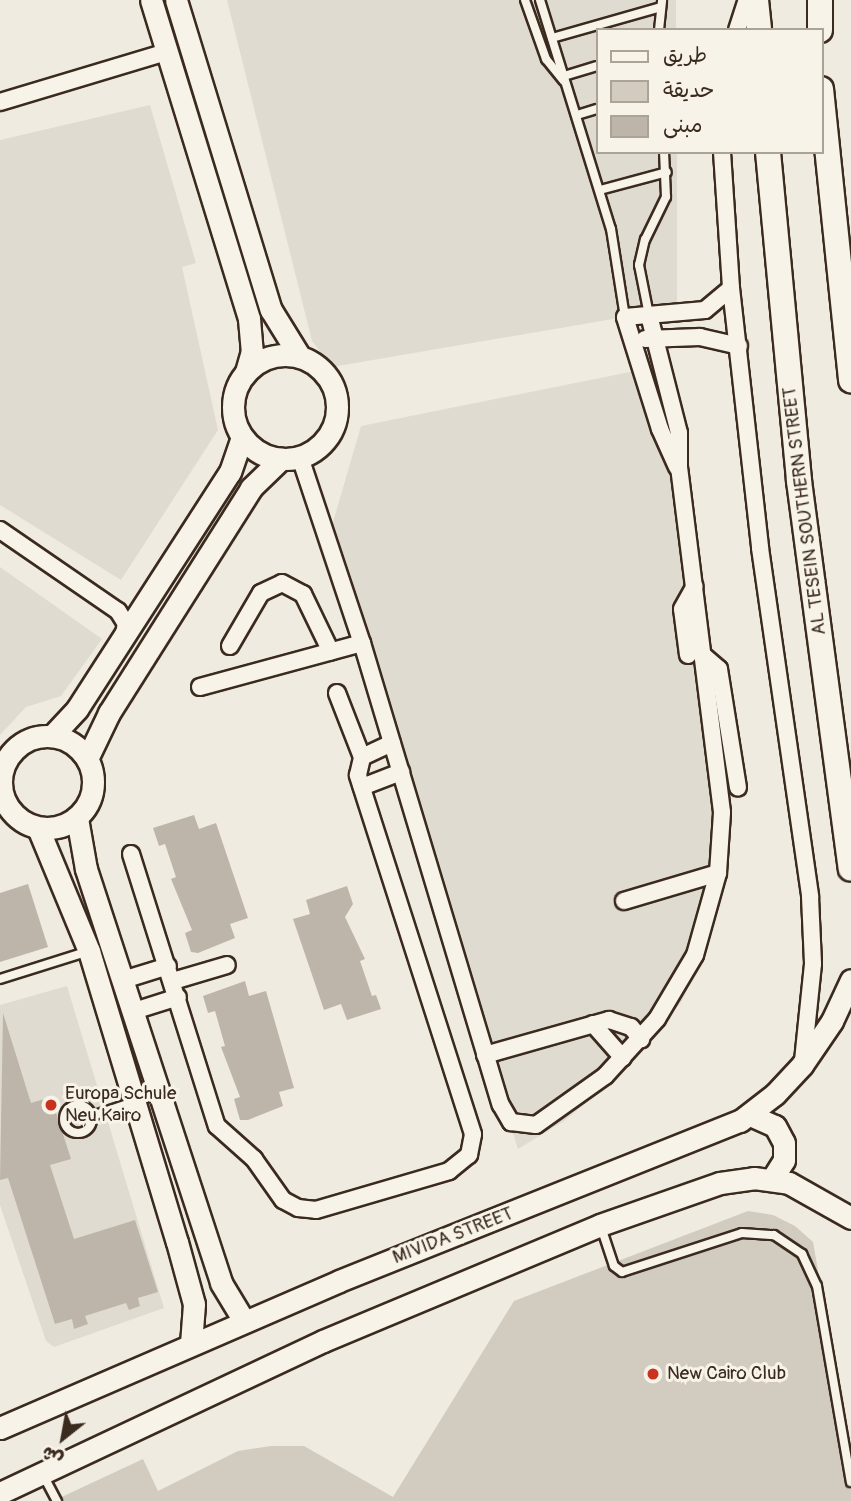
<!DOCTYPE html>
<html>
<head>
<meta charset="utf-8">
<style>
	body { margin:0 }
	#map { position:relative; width:851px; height:1501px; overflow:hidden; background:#efebe0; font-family:Pangolin,"Playpen Sans Arabic",sans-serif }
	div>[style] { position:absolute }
	.built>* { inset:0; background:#e0dbd0 }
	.green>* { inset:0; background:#d1cbc0 }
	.building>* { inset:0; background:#bdb5aa }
	.roads { filter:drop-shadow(2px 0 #3b2a1e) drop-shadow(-2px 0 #3b2a1e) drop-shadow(0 2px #3b2a1e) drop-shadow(0 -2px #3b2a1e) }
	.lane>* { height:8px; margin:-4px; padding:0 4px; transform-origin:4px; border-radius:4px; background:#f7f3e8 }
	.lane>.ring { margin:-4px; padding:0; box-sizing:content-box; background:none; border:8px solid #f7f3e8; border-radius:50% }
	.street>* { height:16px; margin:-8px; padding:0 8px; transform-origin:8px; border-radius:8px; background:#f7f3e8 }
	.secondary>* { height:21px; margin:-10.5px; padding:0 10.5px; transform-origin:10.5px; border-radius:10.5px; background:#f7f3e8 }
	.secondary>.ring { margin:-10.5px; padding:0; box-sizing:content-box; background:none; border:21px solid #f7f3e8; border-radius:50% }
	.primary>* { height:24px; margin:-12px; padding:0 12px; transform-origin:12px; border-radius:12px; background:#f7f3e8 }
	.dots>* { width:19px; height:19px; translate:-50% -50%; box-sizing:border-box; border:4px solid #f7f3e8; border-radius:50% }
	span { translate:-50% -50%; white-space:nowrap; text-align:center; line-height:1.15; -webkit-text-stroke:6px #f7f3e8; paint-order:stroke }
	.street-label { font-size:19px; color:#3b2a1e }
	.poi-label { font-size:19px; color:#3b2a1e }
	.left { translate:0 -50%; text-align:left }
	.legend { position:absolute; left:596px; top:28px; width:228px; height:126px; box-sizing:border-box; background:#f7f3e8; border:2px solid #aca397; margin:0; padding:9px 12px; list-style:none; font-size:21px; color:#3b2a1e }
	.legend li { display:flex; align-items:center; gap:14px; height:35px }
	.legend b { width:35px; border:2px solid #aca397 }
	.north { position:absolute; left:28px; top:1403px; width:70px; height:70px; -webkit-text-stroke:5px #f7f3e8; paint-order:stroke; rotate:211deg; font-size:19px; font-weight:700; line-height:28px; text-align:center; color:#3b2a1e }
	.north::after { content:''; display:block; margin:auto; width:24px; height:32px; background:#3b2a1e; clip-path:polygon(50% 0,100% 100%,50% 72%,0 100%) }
</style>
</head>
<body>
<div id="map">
	<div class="built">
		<div style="clip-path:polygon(227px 0,676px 0,676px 30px,597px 30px,597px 152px,677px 152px,677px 308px,332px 367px,312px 341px)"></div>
		<div style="clip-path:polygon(150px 105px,196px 263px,182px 267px,218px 430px,121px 580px,0 505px,0 140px)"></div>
		<div style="clip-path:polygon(660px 366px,699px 609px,724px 852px,706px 943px,682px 1001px,628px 1068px,564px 1121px,518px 1149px,327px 543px,361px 426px)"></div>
		<div style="clip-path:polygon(0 567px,102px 639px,61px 696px,26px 707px,0 735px)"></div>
		<div style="clip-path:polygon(67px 986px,164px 1308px,54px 1347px,46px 1341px,0 1205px,0 1005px)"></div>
	</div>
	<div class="green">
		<div style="clip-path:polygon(748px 1211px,773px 1215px,795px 1226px,813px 1242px,851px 1457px,851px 1501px,53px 1501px,143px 1459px,158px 1491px,238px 1451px,271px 1446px,304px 1446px,393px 1497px,514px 1301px)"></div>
	</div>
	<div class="building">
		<div style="clip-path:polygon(194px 815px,199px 829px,216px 823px,248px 918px,230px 924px,235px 938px,198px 953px,191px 952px,185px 933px,192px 930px,171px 879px,176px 877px,165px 844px,159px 846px,153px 828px)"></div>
		<div style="clip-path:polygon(28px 884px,48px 947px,0 962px,0 893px)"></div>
		<div style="clip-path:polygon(347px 886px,353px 904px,345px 917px,365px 959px,360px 961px,372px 996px,376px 995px,381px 1009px,347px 1020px,341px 1004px,324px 1010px,293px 919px,310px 914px,306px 900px)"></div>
		<div style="clip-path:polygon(245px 981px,249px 996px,266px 991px,294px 1088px,279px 1092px,283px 1106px,248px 1120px,240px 1120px,234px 1099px,240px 1097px,221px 1047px,225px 1046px,215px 1011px,208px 1013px,203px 996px)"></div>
		<div style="clip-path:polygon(3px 1013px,31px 1103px,51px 1097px,71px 1159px,50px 1165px,74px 1239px,135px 1220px,158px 1292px,138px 1298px,140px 1306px,129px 1310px,126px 1303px,85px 1316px,88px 1324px,74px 1329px,72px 1319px,55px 1324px,8px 1178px,0 1180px)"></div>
	</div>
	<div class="roads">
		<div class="lane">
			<div style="left:525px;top:0;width:63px;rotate:70.4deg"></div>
			<div style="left:546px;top:59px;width:28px;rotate:51deg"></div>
			<div style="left:540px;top:0;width:240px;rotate:72.8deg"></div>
			<div style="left:611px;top:229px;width:89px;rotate:81deg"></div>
			<div style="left:659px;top:30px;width:30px;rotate:-84deg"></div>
			<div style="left:552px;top:38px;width:113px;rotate:-15.9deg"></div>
			<div style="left:564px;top:76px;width:34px;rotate:-17deg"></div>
			<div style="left:577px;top:115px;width:21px;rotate:-17deg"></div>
			<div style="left:600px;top:190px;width:69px;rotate:-15deg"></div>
			<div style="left:649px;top:315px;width:51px;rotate:-101.3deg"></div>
			<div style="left:639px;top:265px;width:26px;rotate:-77deg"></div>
			<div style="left:645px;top:240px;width:48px;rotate:-64deg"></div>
			<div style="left:666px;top:197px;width:45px;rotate:-92.5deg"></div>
			<div style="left:0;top:979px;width:93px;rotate:-17.5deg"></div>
			<div class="ring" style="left:64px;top:1105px;width:20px;height:20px"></div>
			<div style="left:89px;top:1117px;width:72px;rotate:-18.7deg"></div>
			<div style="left:601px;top:1227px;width:41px;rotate:71.6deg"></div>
			<div style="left:614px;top:1266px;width:10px;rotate:37deg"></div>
			<div style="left:622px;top:1272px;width:126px;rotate:-18deg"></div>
			<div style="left:742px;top:1233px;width:32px;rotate:4deg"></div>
			<div style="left:774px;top:1235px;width:34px;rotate:34deg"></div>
			<div style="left:802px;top:1254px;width:35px;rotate:65deg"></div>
			<div style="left:817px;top:1286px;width:199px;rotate:80.2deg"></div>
			<div style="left:42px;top:1473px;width:32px;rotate:62deg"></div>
		</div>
		<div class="street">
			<div style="left:737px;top:30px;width:32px;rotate:-72deg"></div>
			<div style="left:0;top:102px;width:174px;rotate:-16.7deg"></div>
			<div style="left:722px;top:152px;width:136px;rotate:86.2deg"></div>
			<div style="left:731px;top:288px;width:262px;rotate:83.6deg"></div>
			<div style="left:760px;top:548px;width:353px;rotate:81.8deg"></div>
			<div style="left:810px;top:897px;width:67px;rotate:87.4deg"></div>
			<div style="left:813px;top:964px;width:97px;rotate:95.9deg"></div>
			<div style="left:645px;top:339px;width:55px;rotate:-2.1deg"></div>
			<div style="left:700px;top:337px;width:40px;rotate:13deg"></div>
			<div style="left:300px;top:457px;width:196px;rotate:71.6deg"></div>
			<div style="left:362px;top:643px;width:482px;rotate:73.3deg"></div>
			<div style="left:501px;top:1105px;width:20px;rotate:60deg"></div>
			<div style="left:511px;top:1122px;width:25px;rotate:7deg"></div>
			<div style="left:536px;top:1125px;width:85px;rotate:-35.4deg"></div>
			<div style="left:605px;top:1076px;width:77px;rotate:-47.6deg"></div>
			<div style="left:657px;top:1019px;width:74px;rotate:-59.3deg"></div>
			<div style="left:695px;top:955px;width:85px;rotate:-74.3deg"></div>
			<div style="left:718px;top:873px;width:61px;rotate:-86.2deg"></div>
			<div style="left:722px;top:812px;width:346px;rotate:-97.1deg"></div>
			<div style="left:679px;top:469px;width:36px;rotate:-90deg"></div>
			<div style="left:679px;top:433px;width:122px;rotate:-104.3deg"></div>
			<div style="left:677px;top:467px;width:42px;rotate:-114.1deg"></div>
			<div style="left:660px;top:429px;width:117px;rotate:-107.4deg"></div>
			<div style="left:625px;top:317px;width:80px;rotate:-5deg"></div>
			<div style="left:705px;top:310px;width:34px;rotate:-40deg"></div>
			<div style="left:0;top:530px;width:143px;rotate:34.5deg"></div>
			<div style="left:118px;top:611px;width:15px;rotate:58deg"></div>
			<div style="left:126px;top:624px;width:14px;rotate:102deg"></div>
			<div style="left:230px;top:646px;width:61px;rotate:-59.7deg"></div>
			<div style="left:261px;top:593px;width:23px;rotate:-25deg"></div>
			<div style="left:282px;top:583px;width:24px;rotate:28deg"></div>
			<div style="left:303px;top:594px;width:64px;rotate:64.2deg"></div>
			<div style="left:688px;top:655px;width:46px;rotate:-97.4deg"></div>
			<div style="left:682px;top:609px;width:26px;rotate:-61deg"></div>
			<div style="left:704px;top:656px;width:20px;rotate:41deg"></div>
			<div style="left:719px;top:669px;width:120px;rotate:80.9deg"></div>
			<div style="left:200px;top:687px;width:168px;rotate:-15.2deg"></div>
			<div style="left:337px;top:693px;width:69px;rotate:68.7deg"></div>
			<div style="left:362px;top:787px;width:42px;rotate:-21deg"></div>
			<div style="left:131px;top:854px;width:285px;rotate:72.5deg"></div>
			<div style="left:217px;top:1126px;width:50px;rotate:41.7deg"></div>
			<div style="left:254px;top:1159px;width:50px;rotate:54.7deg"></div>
			<div style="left:283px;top:1200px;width:17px;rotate:28deg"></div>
			<div style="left:298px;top:1208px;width:18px;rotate:6deg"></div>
			<div style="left:316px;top:1210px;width:139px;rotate:-16.3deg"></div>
			<div style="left:449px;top:1171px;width:26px;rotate:-39deg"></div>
			<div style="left:469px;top:1155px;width:21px;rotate:-79deg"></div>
			<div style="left:473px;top:1134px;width:377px;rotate:-107.8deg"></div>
			<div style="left:358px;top:775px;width:18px;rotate:-77deg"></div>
			<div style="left:362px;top:757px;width:33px;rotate:-25deg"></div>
			<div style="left:624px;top:901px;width:98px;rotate:-16.6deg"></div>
			<div style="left:123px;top:980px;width:47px;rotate:-17.3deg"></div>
			<div style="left:173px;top:981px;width:56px;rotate:-16.5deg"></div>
			<div style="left:134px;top:1011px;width:46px;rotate:-17.7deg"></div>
			<div style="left:593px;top:1024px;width:45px;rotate:48.6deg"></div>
			<div style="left:485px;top:1055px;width:129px;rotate:-15.8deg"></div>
			<div style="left:609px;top:1020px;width:23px;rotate:18deg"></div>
			<div style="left:631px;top:1027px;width:16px;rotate:50deg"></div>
		</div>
		<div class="secondary">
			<div style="left:151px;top:0;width:334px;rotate:72.9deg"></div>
			<div style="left:249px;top:319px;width:32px;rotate:85deg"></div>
			<div style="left:252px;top:351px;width:22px;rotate:106deg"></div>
			<div style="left:176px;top:0;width:324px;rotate:73deg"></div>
			<div style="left:271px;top:310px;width:55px;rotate:58.3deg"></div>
			<div class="ring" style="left:233px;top:355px;width:83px;height:83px"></div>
			<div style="left:52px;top:736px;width:37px;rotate:-47deg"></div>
			<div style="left:77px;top:709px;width:282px;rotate:-57.2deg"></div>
			<div style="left:230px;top:472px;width:37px;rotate:-71deg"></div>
			<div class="ring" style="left:1px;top:736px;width:71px;height:71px"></div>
			<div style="left:87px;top:759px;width:51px;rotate:-64.4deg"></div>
			<div style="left:109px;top:713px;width:266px;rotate:-57.7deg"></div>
			<div style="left:251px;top:488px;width:42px;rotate:-44deg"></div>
			<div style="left:77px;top:818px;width:52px;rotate:80deg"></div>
			<div style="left:86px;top:869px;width:435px;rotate:71.9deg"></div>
			<div style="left:221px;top:1283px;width:44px;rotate:58.8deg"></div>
			<div style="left:38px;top:828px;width:133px;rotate:67.5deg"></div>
			<div style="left:89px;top:951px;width:304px;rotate:73.2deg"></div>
			<div style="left:177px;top:1242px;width:64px;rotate:74.7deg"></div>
			<div style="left:194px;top:1304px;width:40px;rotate:94.3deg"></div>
			<div style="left:750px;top:1115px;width:27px;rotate:24deg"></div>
			<div style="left:775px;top:1126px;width:19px;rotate:62deg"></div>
			<div style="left:784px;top:1143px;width:17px;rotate:90deg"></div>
			<div style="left:784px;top:1160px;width:22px;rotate:122deg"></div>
			<div style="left:0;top:1428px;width:369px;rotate:-23.4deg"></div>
			<div style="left:339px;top:1281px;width:432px;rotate:-21.8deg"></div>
			<div style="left:740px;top:1121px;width:44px;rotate:-37.6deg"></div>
			<div style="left:775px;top:1094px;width:40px;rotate:-47deg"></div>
			<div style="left:802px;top:1065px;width:53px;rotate:-55.7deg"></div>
			<div style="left:832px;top:1021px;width:45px;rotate:-65.1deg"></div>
			<div style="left:0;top:1493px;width:357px;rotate:-25.2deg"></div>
			<div style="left:323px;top:1341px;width:300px;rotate:-22.7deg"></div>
			<div style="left:600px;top:1225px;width:127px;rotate:-19.3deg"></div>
			<div style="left:720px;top:1183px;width:34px;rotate:-8deg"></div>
			<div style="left:754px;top:1178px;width:35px;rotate:8deg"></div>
			<div style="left:789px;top:1183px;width:71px;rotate:29.4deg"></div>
		</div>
		<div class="primary">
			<div style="left:756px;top:0;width:30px;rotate:84deg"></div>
			<div style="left:820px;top:30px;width:30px;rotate:-90deg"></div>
			<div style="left:821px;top:89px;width:293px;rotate:84.1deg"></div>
			<div style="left:768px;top:152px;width:330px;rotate:84.6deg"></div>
			<div style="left:799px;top:481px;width:391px;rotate:82.4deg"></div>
		</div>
	</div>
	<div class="dots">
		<div style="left:51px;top:1105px;background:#c8321e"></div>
		<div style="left:653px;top:1374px;background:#c8321e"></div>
	</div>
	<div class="street-label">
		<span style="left:805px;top:511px;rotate:-97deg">AL TESEIN SOUTHERN STREET</span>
		<span style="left:453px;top:1236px;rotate:-21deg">MIVIDA STREET</span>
	</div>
	<div class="poi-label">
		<span class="left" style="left:65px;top:1105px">Europa Schule<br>Neu Kairo</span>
		<span class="left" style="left:667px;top:1374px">New Cairo Club</span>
	</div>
	<ul class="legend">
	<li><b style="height:9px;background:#f7f3e8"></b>طريق</li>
	<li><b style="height:19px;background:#d1cbc0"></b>حديقة</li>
	<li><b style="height:19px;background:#bdb5aa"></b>مبنى</li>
	</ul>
	<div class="north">ش</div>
</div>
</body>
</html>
